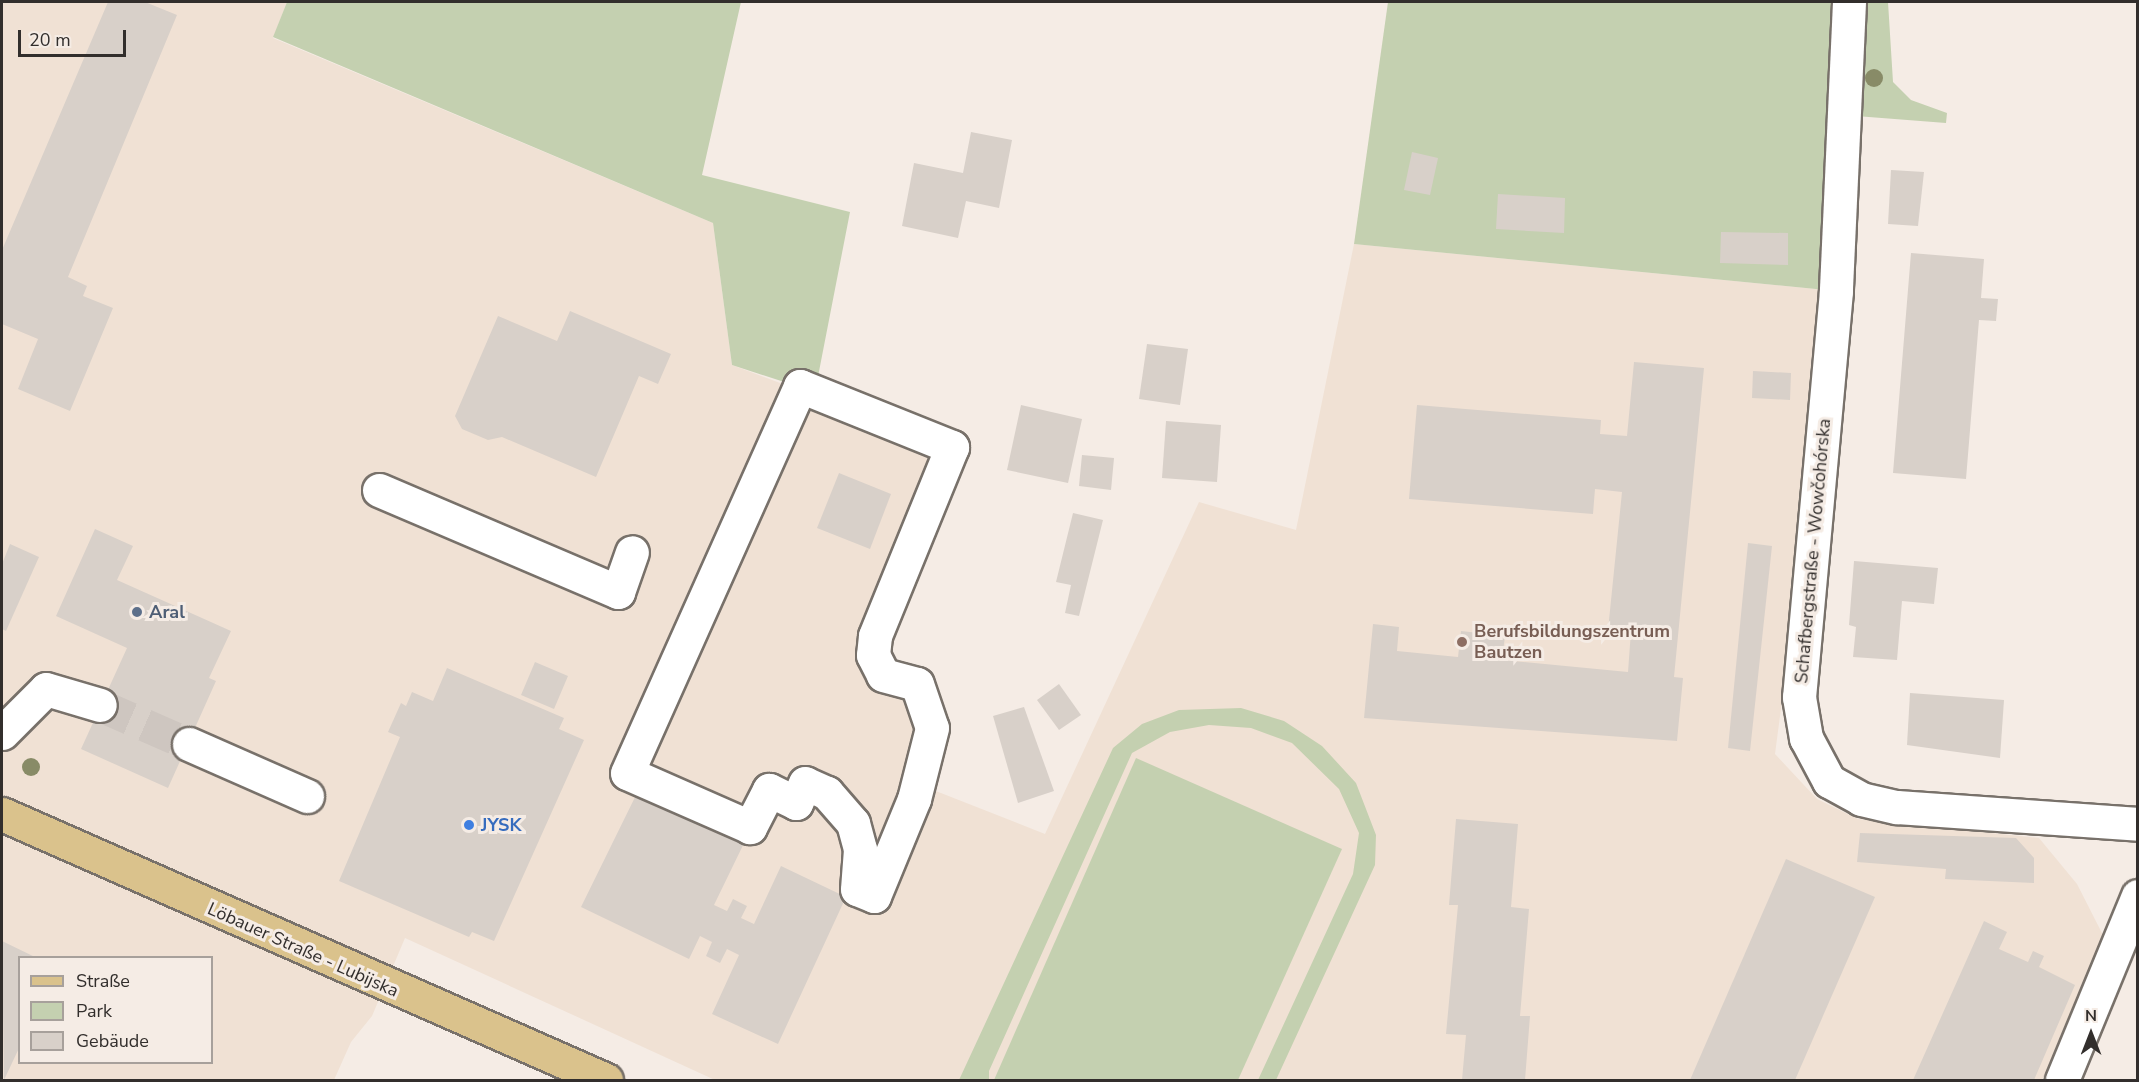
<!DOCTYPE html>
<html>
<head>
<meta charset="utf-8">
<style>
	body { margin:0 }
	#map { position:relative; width:2139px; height:1082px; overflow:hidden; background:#f5ece5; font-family:"Nunito Sans",sans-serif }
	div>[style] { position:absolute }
	.built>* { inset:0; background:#f0e1d4 }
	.green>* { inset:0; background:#c4d0b0 }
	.building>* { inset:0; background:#d8d0c9 }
	.minor-tunnel>* { height:33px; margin-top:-16.5px; transform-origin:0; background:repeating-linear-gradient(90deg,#cec6c0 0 33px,transparent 0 49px) }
	.roads { filter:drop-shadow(2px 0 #78716a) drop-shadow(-2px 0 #78716a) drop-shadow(0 2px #78716a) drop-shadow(0 -2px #78716a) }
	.minor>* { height:33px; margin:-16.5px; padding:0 16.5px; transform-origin:16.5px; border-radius:16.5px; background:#fff }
	.major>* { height:33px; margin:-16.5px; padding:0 16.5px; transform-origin:16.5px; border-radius:16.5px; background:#dac28c }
	.trees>* { width:18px; height:18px; margin:-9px; border-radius:50%; background:#888b67 }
	.dots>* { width:16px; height:16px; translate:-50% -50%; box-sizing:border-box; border:3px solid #f5ece5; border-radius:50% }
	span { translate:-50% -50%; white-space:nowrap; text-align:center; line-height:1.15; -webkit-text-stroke:6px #f5ece5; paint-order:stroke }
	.street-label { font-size:18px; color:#322e2c }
	.service-label { font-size:18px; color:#4e5e75; font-weight:700 }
	.left { translate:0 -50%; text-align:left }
	.education-label { font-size:18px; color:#785e54; font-weight:700 }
	.shop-label { font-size:18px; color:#366cbe; font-weight:700 }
	.frame { position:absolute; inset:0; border:3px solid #322e2c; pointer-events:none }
	.legend { position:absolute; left:18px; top:956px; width:195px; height:108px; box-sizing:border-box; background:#f5ece5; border:2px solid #a7a09b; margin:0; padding:8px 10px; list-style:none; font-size:18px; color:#322e2c }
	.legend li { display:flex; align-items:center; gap:12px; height:30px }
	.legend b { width:30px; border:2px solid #a7a09b }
	.north { position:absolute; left:2061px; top:1004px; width:60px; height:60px; -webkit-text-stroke:4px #f5ece5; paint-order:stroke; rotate:0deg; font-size:16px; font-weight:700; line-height:24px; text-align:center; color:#322e2c }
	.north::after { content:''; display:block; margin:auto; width:21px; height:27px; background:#322e2c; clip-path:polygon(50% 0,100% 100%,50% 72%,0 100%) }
	.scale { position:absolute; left:18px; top:30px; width:108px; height:27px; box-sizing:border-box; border:3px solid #322e2c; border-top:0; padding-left:8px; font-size:18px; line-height:21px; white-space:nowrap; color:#322e2c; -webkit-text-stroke:4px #f5ece5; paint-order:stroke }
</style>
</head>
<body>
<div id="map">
	<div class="built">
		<div style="clip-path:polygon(evenodd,2px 2px,287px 2px,273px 38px,713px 223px,732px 365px,952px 447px,873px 655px,917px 684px,918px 784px,1045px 834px,1199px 502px,1296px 530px,1354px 244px,1836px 291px,1775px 754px,1817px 799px,1858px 819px,2039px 838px,2077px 884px,2105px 939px,2042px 1080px,715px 1080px,405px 938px,372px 1016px,351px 1042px,334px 1080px,2px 1080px,2px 2px,20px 958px,212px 958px,212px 1062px,20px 1062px,20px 958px)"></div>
	</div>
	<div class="green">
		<div style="clip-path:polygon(287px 2px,741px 2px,702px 175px,850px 212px,815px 392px,732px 365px,713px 223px,273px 37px)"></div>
		<div style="clip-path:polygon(1388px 2px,1849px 2px,1836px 291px,1354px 244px)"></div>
		<div style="clip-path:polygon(1858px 2px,1888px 2px,1893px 82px,1911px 100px,1947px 113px,1946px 123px,1856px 116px)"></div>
		<div style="clip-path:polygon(1241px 708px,1284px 721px,1322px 746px,1356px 783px,1376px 835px,1375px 865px,1276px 1080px,1258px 1080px,1353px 874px,1359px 833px,1339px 789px,1292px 743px,1251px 728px,1209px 725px,1170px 732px,1132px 753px,989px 1071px,989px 1080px,959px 1080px,1113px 748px,1142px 724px,1179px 710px)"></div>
		<div style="clip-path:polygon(1136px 758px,1342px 849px,1238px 1080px,994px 1080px)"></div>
	</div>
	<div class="building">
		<div style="clip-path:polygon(108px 2px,145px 2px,177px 15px,68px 277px,87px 286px,83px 296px,113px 308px,70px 411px,18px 389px,38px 339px,2px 324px,2px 250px)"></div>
		<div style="clip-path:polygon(971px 132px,1012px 140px,999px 208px,966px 201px,958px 238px,902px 226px,914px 163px,963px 173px)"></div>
		<div style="clip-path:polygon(1412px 152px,1438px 158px,1430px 195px,1404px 190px)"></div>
		<div style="clip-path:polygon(1891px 170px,1924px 172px,1918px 226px,1888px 224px)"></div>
		<div style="clip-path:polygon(1498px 194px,1565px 198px,1564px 233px,1496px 229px)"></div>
		<div style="clip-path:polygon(1721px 232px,1788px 233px,1788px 265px,1720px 263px)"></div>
		<div style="clip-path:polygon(1911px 253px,1984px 259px,1981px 298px,1998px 299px,1996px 321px,1979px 320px,1966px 479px,1893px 473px)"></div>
		<div style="clip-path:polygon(570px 311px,671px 354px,658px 384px,639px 376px,596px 477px,502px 437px,488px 440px,462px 429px,455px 416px,498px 316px,557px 341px)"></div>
		<div style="clip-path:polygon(1147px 344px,1188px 349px,1180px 405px,1139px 399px)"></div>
		<div style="clip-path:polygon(1634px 362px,1704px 368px,1674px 677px,1683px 678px,1677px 741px,1364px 718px,1373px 624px,1399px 627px,1397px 651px,1458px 657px,1461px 631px,1505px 636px,1502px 660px,1628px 672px,1631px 631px,1608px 630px,1622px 492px,1595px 489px,1593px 514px,1409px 499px,1417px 405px,1601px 420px,1600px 434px,1627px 436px)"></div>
		<div style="clip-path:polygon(1753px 371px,1791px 373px,1790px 400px,1752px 398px)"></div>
		<div style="clip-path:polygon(1021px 405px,1082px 419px,1068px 483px,1007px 470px)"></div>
		<div style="clip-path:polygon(1166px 421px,1221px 425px,1217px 482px,1162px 478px)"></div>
		<div style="clip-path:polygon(1082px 455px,1114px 458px,1111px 490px,1079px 486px)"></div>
		<div style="clip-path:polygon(839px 473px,891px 494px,870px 549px,817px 528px)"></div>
		<div style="clip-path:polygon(1073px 513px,1103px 520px,1079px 616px,1065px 613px,1071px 585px,1056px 582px)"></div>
		<div style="clip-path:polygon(95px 529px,133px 546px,117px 580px,231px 631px,209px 678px,216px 681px,168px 788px,81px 749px,127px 648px,56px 616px)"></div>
		<div style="clip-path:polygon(1748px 543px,1772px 546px,1750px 751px,1728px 748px)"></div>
		<div style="clip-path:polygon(10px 544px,39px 557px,6px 631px,2px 629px,2px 564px)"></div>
		<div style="clip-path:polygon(1854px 561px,1938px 568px,1934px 604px,1902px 601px,1897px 660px,1853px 657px,1856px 627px,1849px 625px)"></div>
		<div style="clip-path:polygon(535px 662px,568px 676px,554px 709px,521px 695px)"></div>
		<div style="clip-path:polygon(447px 668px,564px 718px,559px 729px,584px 740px,494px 941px,472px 932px,469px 937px,339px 881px,400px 737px,388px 732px,401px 703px,406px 706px,412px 692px,433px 701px)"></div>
		<div style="clip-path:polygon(1059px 684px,1081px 715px,1059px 730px,1037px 700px)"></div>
		<div style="clip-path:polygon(1910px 693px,2004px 700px,2000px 758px,1907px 745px)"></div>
		<div style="clip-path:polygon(1024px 707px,1054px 791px,1018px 803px,993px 716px)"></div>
		<div style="clip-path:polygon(640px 787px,747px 837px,714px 905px,727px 911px,733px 899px,747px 906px,741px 918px,754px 924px,781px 866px,846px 897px,778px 1044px,712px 1014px,739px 955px,727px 949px,720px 963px,706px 956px,712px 942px,700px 936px,689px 959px,581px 907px)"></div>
		<div style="clip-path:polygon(1456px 819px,1518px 824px,1511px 907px,1529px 909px,1520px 1016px,1530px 1016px,1525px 1080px,1462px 1080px,1466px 1035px,1446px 1034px,1458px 905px,1449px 905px)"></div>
		<div style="clip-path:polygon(1860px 833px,2016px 838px,2034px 858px,2034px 883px,1945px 879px,1946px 869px,1857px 862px)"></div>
		<div style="clip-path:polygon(1786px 859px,1875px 897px,1795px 1080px,1690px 1080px)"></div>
		<div style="clip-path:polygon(1984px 921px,2007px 932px,1999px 949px,2028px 962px,2033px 951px,2044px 956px,2039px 967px,2075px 985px,2034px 1080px,1913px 1080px)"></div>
		<div style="clip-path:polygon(2px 941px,37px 958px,20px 958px,20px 1046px,4px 1080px)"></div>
	</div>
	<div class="minor-tunnel">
		<div style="left:100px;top:705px;width:97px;rotate:23.7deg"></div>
	</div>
	<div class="roads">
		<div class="minor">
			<div style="left:1849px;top:2px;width:289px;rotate:92.6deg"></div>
			<div style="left:1836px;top:291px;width:408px;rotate:95.2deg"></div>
			<div style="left:1799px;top:697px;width:42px;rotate:80.3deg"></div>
			<div style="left:1806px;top:738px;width:49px;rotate:61.9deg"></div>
			<div style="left:1829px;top:781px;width:37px;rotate:29deg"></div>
			<div style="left:1861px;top:799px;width:37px;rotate:13deg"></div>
			<div style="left:1897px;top:807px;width:242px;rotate:4deg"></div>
			<div style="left:800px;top:386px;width:164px;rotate:21.9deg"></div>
			<div style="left:952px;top:447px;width:204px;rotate:112.2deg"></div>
			<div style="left:875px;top:636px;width:19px;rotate:96deg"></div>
			<div style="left:873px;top:655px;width:22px;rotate:63deg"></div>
			<div style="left:883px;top:675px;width:35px;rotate:15deg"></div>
			<div style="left:917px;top:684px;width:46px;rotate:71.2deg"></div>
			<div style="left:932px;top:728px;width:73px;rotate:104.2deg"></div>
			<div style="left:914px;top:799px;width:105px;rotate:112.4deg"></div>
			<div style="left:874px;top:896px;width:18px;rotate:-158deg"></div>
			<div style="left:857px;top:889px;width:40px;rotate:-85.7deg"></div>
			<div style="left:860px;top:849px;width:27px;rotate:-105deg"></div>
			<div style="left:853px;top:823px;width:40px;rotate:-131deg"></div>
			<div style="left:827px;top:793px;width:24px;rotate:-156deg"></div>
			<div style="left:805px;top:783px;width:22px;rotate:114deg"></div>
			<div style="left:796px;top:803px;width:30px;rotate:-154deg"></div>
			<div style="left:769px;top:790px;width:42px;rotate:117.2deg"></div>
			<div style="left:750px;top:827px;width:134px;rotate:-156.3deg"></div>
			<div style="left:627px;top:773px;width:424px;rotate:-65.9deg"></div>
			<div style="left:379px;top:490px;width:260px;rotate:23.1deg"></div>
			<div style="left:618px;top:592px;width:42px;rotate:-70.7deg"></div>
			<div style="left:2px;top:733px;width:62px;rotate:-45deg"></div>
			<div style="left:46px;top:689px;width:56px;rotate:16.5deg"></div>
			<div style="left:189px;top:744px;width:129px;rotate:23.8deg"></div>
			<div style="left:2062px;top:1080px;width:199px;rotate:-67.6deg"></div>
		</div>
		<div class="major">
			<div style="left:2px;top:814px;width:660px;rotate:23.77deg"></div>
		</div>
	</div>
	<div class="trees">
		<div style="left:1874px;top:78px"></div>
		<div style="left:31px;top:767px"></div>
	</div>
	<div class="dots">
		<div style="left:137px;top:612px;background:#5c6f8a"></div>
		<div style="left:1462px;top:642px;background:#8d6e63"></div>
		<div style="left:469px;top:825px;background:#3f7fe0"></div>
	</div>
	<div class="street-label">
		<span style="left:1813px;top:551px;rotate:-85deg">Schafbergstraße - Wowčohórska</span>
		<span style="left:303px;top:950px;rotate:24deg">Löbauer Straße - Lubijska</span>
	</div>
	<div class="service-label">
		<span class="left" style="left:149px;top:612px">Aral</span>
	</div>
	<div class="education-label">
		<span class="left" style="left:1474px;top:642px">Berufsbildungszentrum<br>Bautzen</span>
	</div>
	<div class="shop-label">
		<span class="left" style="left:481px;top:825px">JYSK</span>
	</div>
	<div class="frame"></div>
	<ul class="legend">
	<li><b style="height:8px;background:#dac28c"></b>Straße</li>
	<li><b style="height:16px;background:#c4d0b0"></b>Park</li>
	<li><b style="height:16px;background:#d8d0c9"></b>Gebäude</li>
	</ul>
	<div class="north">N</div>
	<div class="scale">20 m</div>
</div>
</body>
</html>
